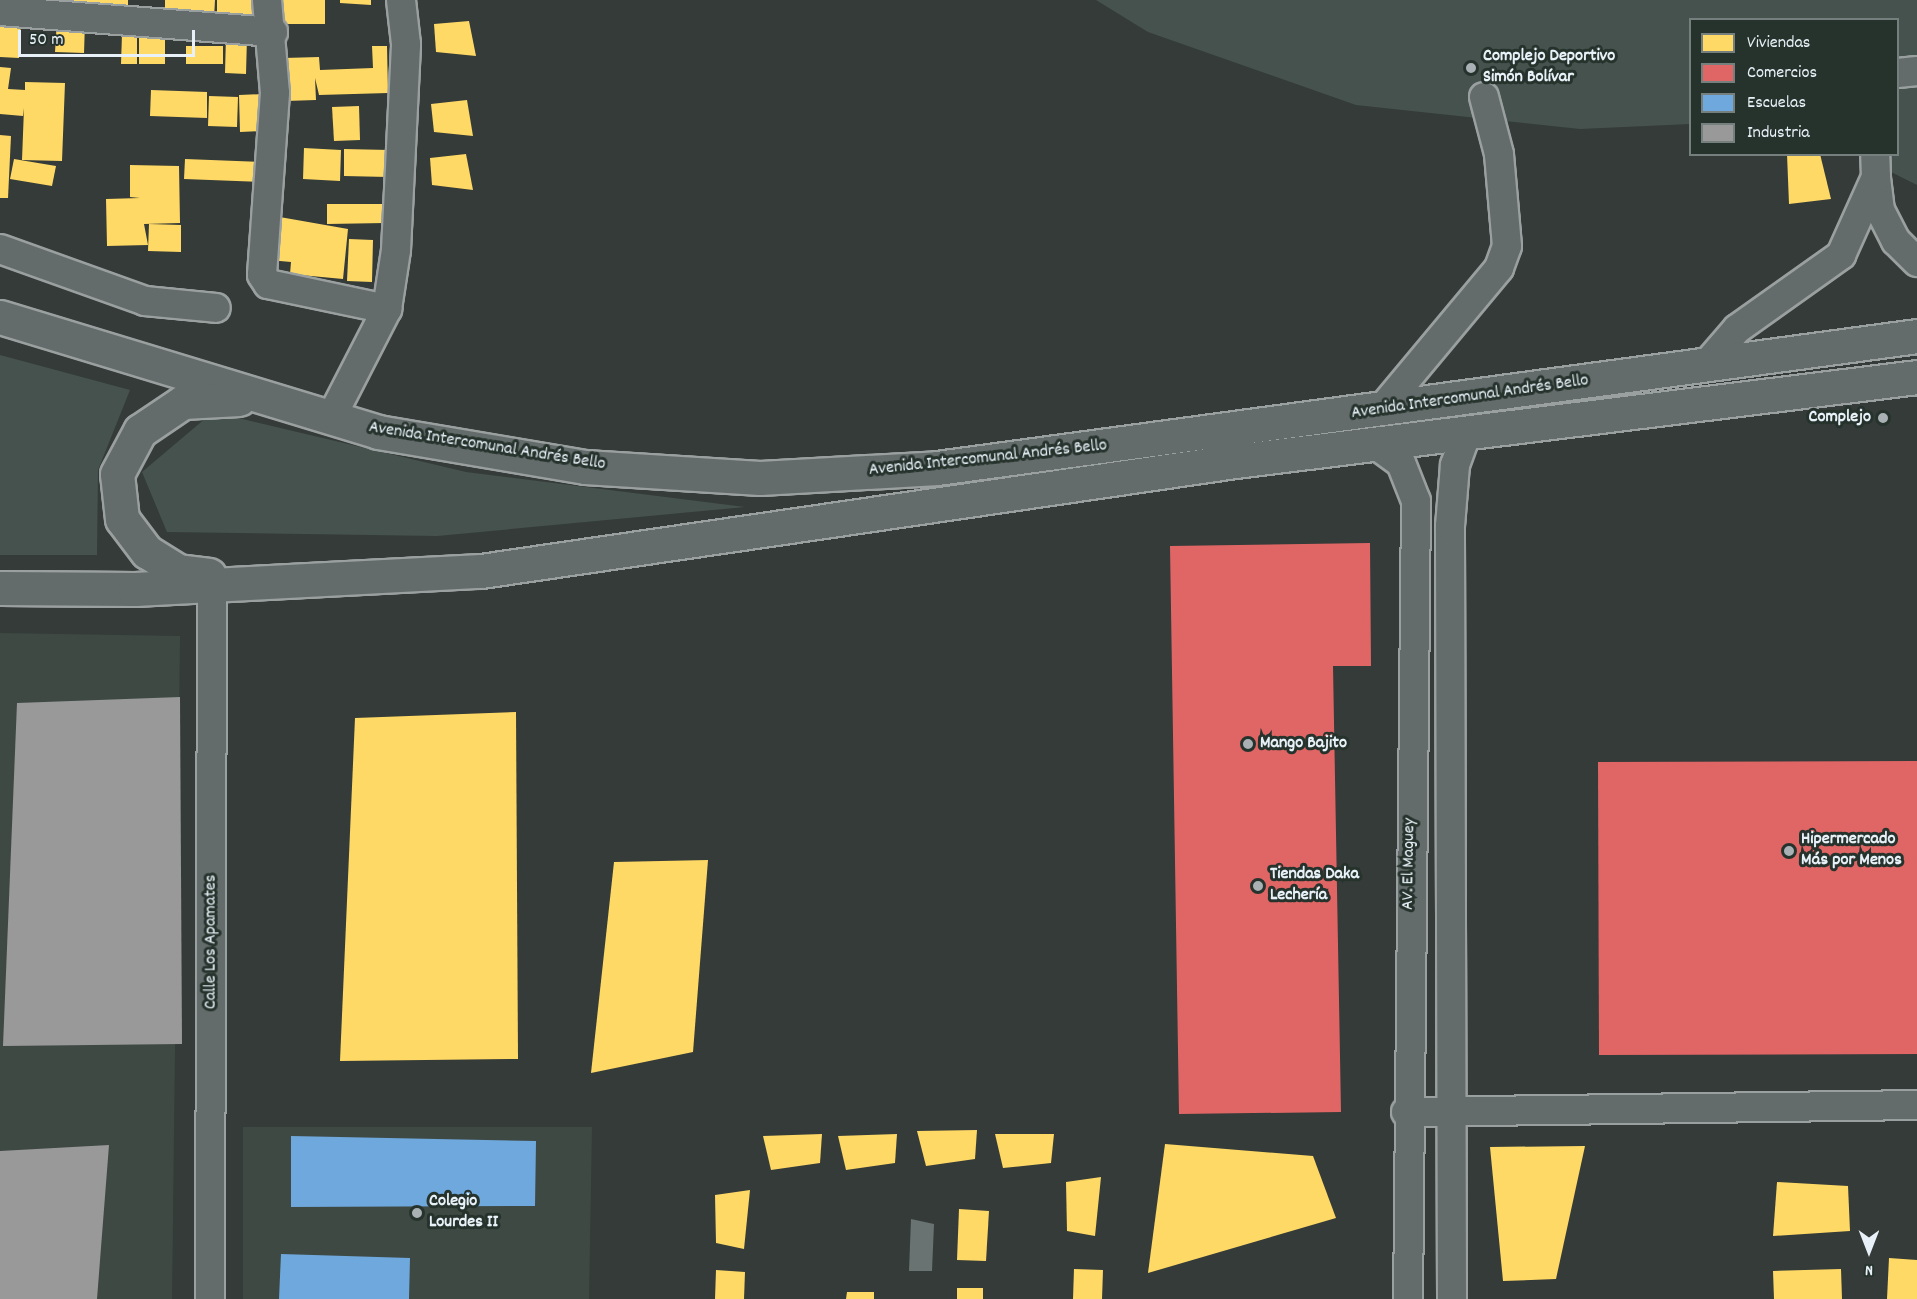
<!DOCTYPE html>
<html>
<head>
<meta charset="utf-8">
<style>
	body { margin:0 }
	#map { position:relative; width:1917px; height:1299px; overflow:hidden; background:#353b38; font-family:Dekko,sans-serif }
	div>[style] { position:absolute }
	.built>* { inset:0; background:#3e4944 }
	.green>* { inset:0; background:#46524e }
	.water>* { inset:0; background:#687372 }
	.homes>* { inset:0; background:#ffd966 }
	.shops>* { inset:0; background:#e06666 }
	.schools>* { inset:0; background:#6fa8dc }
	.industry>* { inset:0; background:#999 }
	.roads { filter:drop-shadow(2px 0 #9a9f9f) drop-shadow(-2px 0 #9a9f9f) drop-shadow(0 2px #9a9f9f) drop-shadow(0 -2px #9a9f9f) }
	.minor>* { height:28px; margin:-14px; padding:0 14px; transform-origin:14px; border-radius:14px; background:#646b6b }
	.major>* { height:33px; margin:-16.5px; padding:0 16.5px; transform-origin:16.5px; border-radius:16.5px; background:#646b6b }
	.dots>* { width:16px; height:16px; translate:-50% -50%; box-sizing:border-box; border:3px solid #26332d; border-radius:50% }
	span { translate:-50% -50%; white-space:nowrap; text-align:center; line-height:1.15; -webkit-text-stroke:6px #26332d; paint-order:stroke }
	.poi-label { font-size:18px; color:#e8f1f8; font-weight:700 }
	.left { translate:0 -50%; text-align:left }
	.right { translate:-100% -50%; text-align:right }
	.street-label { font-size:18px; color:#e8f1f8 }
	.legend { position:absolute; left:1689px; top:18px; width:210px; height:138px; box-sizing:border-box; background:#26332d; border:2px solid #747f7e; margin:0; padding:8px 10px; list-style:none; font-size:18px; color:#e8f1f8 }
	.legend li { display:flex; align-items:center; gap:12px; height:30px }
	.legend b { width:30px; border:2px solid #747f7e }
	.north { position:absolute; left:1839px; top:1221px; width:60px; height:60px; -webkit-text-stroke:4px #26332d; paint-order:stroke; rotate:180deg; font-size:16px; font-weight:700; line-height:24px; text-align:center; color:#e8f1f8 }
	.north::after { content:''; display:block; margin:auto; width:21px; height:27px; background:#e8f1f8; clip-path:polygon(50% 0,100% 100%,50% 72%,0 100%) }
	.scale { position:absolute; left:18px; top:30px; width:177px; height:27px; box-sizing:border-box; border:3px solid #e8f1f8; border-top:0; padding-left:8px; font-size:18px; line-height:21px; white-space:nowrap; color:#e8f1f8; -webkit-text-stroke:4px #26332d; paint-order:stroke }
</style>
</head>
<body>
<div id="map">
	<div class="built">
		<div style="clip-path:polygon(0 633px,180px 636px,172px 1299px,0 1299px)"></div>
		<div style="clip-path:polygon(243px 1127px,592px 1127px,589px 1299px,243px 1299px)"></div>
	</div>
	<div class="green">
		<div style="clip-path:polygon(1096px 0,1917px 0,1917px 185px,1857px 155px,1898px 154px,1898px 20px,1690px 20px,1690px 124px,1580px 129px,1356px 105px,1148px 32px)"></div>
		<div style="clip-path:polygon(0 355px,130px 390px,98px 470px,97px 555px,0 555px)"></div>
		<div style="clip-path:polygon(213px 412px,466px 472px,745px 507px,437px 536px,167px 532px,142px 472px)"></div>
	</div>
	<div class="water">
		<div style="clip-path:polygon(911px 1219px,934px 1224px,932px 1271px,909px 1271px)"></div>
	</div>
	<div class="homes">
		<div style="clip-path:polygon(39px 0,128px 0,128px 16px)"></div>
		<div style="clip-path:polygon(165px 0,215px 0,214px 18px,165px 17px)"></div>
		<div style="clip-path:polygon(217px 0,254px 0,255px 21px,217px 22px)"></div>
		<div style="clip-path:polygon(281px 0,325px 0,325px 24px,281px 24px)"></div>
		<div style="clip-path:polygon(340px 0,371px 0,371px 5px,340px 3px)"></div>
		<div style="clip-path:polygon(0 20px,21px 21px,19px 58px,0 57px)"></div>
		<div style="clip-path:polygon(57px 20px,85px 22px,84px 53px,55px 52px)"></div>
		<div style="clip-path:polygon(469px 21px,476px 56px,436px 52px,434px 24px)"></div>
		<div style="clip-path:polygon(139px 32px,165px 32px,165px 64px,139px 64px)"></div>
		<div style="clip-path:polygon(122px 34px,137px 34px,137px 64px,121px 64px)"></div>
		<div style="clip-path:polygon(226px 36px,247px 37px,246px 74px,225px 73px)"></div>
		<div style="clip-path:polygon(186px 46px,223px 46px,223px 64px,186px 64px)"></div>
		<div style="clip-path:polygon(372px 46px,387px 46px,388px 93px,319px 95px,315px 78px,316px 100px,286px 101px,284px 58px,319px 57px,320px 70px,373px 68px)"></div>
		<div style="clip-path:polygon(0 67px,11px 68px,8px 89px,25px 90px,25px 82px,65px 83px,62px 161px,22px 160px,24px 108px,23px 116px,0 114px)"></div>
		<div style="clip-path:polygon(151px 90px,207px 92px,207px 118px,150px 116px)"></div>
		<div style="clip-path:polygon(263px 94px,263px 131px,240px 132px,239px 95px)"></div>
		<div style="clip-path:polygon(209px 96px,238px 97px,237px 127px,208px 126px)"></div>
		<div style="clip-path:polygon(467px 100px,473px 136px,434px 132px,431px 104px)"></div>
		<div style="clip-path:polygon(359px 106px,360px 140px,334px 141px,332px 107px)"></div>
		<div style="clip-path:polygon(0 135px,11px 136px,8px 198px,0 198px)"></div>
		<div style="clip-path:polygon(304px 148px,341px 150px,340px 181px,303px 179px)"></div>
		<div style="clip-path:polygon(344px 149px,389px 150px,388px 177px,344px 176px)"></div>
		<div style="clip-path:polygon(466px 154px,473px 190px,432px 185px,430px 158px)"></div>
		<div style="clip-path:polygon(1787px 154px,1820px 154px,1831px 199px,1789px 204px)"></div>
		<div style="clip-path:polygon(14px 159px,56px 166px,52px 186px,10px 179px)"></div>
		<div style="clip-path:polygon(185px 159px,263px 162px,262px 182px,184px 179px)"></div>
		<div style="clip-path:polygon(130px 165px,179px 166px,180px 223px,144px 224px,148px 245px,107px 246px,106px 199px,140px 198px,130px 197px)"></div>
		<div style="clip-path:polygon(327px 204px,385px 204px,385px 223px,327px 224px)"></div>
		<div style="clip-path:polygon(274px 216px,348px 229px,343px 279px,290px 274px,291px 262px,269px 260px)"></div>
		<div style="clip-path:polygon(149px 224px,181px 225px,181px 252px,148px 251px)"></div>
		<div style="clip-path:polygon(349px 239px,373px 240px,372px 282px,347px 281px)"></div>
		<div style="clip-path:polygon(516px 712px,518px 1059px,340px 1061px,355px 718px)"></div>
		<div style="clip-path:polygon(708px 860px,693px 1052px,591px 1073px,614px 862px)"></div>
		<div style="clip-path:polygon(977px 1130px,975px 1159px,926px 1166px,917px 1131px)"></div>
		<div style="clip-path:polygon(822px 1134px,820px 1163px,771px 1170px,763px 1136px)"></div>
		<div style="clip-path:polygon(897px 1134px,895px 1163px,846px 1170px,838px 1136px)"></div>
		<div style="clip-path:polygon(995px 1134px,1054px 1134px,1051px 1163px,1003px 1168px)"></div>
		<div style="clip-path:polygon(1165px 1144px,1313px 1156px,1336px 1218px,1148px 1273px)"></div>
		<div style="clip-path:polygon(1585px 1146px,1556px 1279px,1503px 1281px,1490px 1147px)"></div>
		<div style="clip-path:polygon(1101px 1177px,1095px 1236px,1067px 1231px,1066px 1182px)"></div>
		<div style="clip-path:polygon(1777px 1182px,1848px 1186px,1850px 1231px,1773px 1236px)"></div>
		<div style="clip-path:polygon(750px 1190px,744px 1249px,716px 1243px,715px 1195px)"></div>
		<div style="clip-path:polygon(959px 1209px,989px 1211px,986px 1261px,957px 1260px)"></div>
		<div style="clip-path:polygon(1889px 1258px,1917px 1260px,1917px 1299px,1887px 1299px)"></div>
		<div style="clip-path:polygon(1074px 1269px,1103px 1270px,1102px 1299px,1073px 1299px)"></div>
		<div style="clip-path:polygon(1841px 1269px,1842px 1299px,1774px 1299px,1773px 1271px)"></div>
		<div style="clip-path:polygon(716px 1270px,745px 1272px,744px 1299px,715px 1299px)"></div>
		<div style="clip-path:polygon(957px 1288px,983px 1288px,983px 1299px,957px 1299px)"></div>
		<div style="clip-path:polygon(847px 1292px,874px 1292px,874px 1299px,846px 1299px)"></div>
	</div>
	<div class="shops">
		<div style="clip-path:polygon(1370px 543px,1371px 666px,1333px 666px,1341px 1112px,1179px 1114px,1170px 546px)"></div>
		<div style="clip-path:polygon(1917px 761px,1917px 1054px,1599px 1055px,1598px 762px)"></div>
	</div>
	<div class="schools">
		<div style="clip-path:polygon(291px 1136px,536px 1141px,535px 1206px,291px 1207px)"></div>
		<div style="clip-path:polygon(281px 1254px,410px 1258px,409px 1299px,279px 1299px)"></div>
	</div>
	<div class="industry">
		<div style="clip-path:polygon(180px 697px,182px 1044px,3px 1046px,17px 703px)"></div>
		<div style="clip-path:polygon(109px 1145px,97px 1299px,0 1299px,0 1151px)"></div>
	</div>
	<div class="roads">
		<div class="minor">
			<div style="left:267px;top:0;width:93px;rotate:85.1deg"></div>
			<div style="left:275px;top:93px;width:182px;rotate:94.1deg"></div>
			<div style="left:262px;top:275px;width:11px;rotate:56deg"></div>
			<div style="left:268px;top:284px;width:122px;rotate:11.9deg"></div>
			<div style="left:0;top:11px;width:274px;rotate:4.4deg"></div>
			<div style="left:1898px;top:73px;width:19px;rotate:-6deg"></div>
			<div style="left:1876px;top:178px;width:32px;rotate:83deg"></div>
			<div style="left:1880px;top:210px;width:35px;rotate:63deg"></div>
			<div style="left:1896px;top:241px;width:30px;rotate:45deg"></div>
			<div style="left:0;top:249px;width:154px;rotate:19.7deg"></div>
			<div style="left:145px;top:301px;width:71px;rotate:5.6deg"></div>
			<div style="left:1706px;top:365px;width:48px;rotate:-49.3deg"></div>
			<div style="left:1737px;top:329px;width:128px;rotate:-35.4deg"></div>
			<div style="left:1841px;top:255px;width:85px;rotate:-65.8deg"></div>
			<div style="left:1876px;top:177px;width:23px;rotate:-92deg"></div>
			<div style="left:1380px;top:411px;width:186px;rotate:-50.2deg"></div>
			<div style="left:1499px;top:268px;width:23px;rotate:-70deg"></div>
			<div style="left:1507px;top:246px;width:92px;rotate:-95deg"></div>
			<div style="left:1499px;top:154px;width:59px;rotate:-104.7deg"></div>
			<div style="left:331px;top:418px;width:123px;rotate:-62.8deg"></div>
			<div style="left:387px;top:309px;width:60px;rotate:-81.3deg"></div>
			<div style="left:396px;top:250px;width:206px;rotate:-87.2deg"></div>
			<div style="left:406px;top:44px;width:44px;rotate:-96.5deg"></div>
			<div style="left:1376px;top:445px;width:31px;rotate:36deg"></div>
			<div style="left:1401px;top:463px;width:41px;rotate:68.5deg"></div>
			<div style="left:1416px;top:501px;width:798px;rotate:90.57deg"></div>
			<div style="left:1406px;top:1112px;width:511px;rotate:-0.78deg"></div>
			<div style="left:210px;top:1299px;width:714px;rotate:-89.84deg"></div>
			<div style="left:1452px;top:1299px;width:773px;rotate:-90.15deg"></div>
			<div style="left:1450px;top:526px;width:61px;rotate:-85.3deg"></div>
			<div style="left:1455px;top:465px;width:35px;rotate:-70deg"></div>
		</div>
		<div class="major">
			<div style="left:0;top:317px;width:395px;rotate:16.9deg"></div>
			<div style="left:378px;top:432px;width:210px;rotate:9.6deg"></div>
			<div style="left:585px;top:467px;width:175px;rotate:3.6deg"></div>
			<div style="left:760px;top:478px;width:177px;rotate:-3.2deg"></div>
			<div style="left:937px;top:468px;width:989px;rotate:-7.67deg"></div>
			<div style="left:209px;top:575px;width:31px;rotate:-173deg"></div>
			<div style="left:178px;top:571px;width:36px;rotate:-148deg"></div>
			<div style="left:147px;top:552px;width:41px;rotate:-127.1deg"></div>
			<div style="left:122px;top:519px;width:45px;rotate:-96.3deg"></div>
			<div style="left:117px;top:474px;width:49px;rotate:-61.9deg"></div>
			<div style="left:140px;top:431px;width:52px;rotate:-34deg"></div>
			<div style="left:183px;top:402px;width:56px;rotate:-3.1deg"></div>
			<div style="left:0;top:588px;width:135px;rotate:0.4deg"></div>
			<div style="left:135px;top:589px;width:346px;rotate:-3deg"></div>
			<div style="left:481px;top:571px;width:762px;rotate:-8.3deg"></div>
			<div style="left:1235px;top:461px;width:687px;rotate:-7.02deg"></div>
		</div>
	</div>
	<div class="dots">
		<div style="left:1471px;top:68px;background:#a9b1b5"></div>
		<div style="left:1883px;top:418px;background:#a9b1b5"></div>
		<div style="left:1248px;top:744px;background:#a9b1b5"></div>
		<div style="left:1789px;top:851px;background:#a9b1b5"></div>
		<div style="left:1258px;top:886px;background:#a9b1b5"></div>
		<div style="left:417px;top:1213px;background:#a9b1b5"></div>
	</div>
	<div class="poi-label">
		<span class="left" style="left:1483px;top:68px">Complejo Deportivo<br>Simón Bolívar</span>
		<span class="right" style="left:1871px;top:418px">Complejo</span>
		<span class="left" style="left:1260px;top:744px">Mango Bajito</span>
		<span class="left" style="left:1801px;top:851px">Hipermercado<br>Más por Menos</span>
		<span class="left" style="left:1270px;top:886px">Tiendas Daka<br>Lechería</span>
		<span class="left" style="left:429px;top:1213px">Colegio<br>Lourdes II</span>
	</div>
	<div class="street-label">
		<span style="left:1470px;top:398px;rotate:-8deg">Avenida Intercomunal Andrés Bello</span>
		<span style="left:487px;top:447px;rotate:9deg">Avenida Intercomunal Andrés Bello</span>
		<span style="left:988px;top:459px;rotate:-6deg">Avenida Intercomunal Andrés Bello</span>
		<span style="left:1410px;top:864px;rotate:-89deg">AV. El Maguey</span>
		<span style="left:212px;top:942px;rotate:-90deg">Calle Los Apamates</span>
	</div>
	<ul class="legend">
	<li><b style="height:16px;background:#ffd966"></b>Viviendas</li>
	<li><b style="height:16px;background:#e06666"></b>Comercios</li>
	<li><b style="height:16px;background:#6fa8dc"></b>Escuelas</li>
	<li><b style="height:16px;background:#999"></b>Industria</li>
	</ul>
	<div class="north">N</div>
	<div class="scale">50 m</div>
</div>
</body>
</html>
